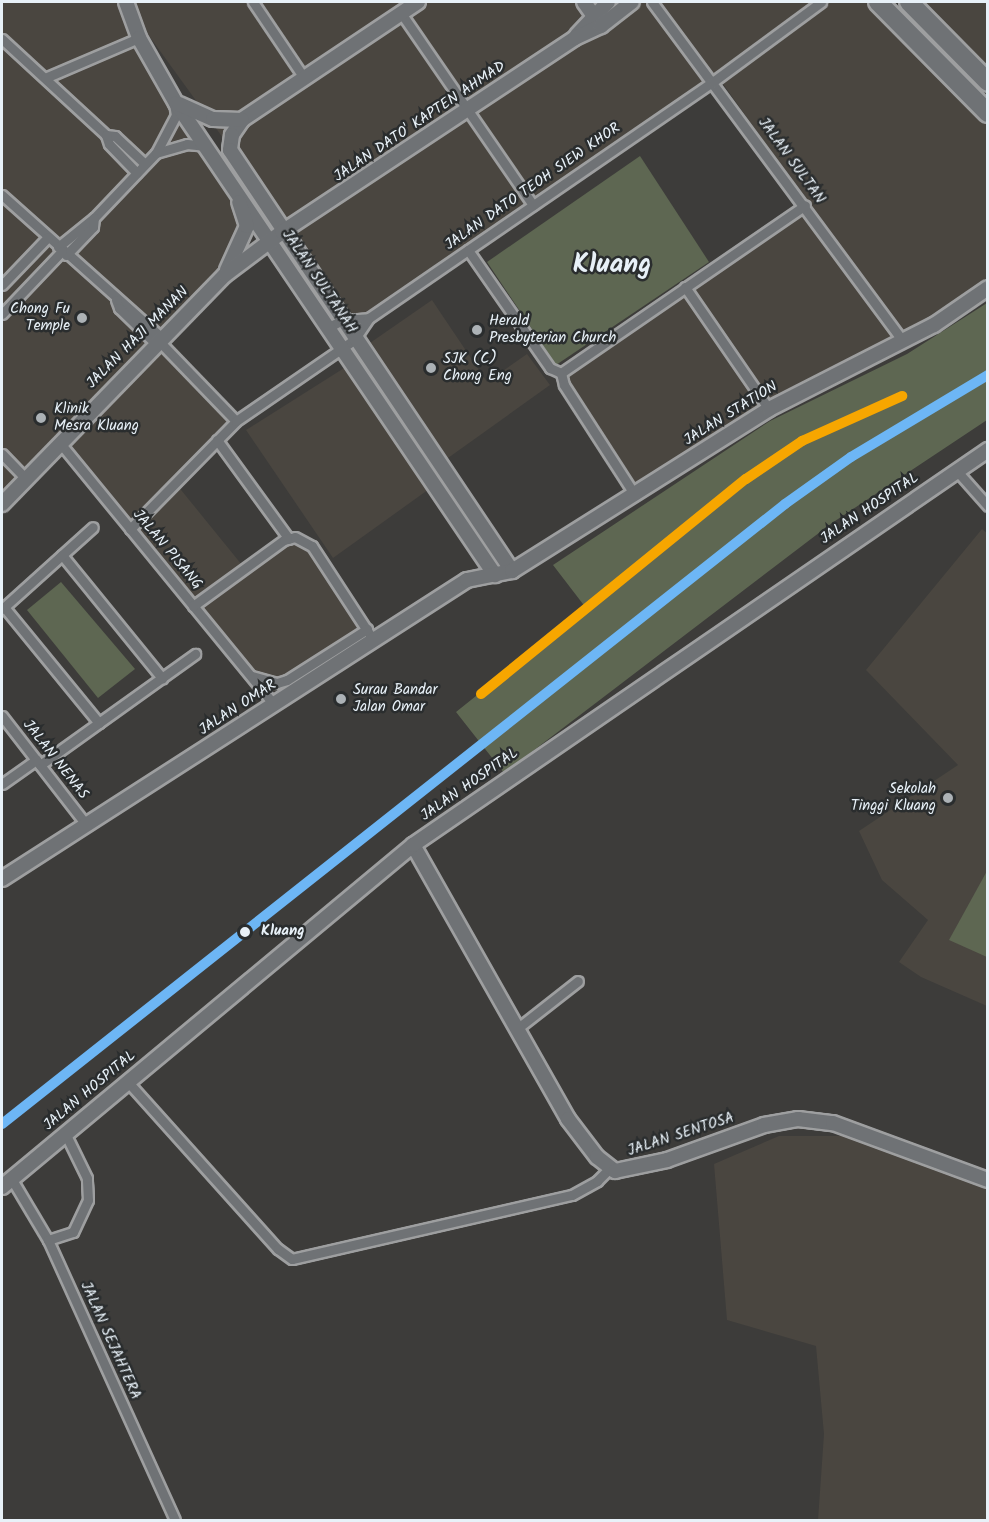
<!DOCTYPE html>
<html>
<head>
<meta charset="utf-8">
<style>
	body { margin:0 }
	#map { position:relative; width:989px; height:1522px; overflow:hidden; background:#3d3c3a; font-family:Kalam,sans-serif }
	div>[style] { position:absolute }
	.built>* { inset:0; background:#4a4640 }
	.green>* { inset:0; background:#5e6752 }
	.roads { filter:drop-shadow(2px 0 #9e9fa0) drop-shadow(-2px 0 #9e9fa0) drop-shadow(0 2px #9e9fa0) drop-shadow(0 -2px #9e9fa0) }
	.street>* { height:9px; margin:-4.5px; padding:0 4.5px; transform-origin:4.5px; border-radius:4.5px; background:#6f7275 }
	.secondary>* { height:14px; margin:-7px; padding:0 7px; transform-origin:7px; border-radius:7px; background:#6f7275 }
	.highway>* { height:18px; margin:-9px; padding:0 9px; transform-origin:9px; border-radius:9px; background:#6f7275 }
	.rail-1>* { height:10px; margin:-5px; padding:0 5px; transform-origin:5px; border-radius:5px; background:#6db6f5 }
	.rail-2>* { height:10px; margin:-5px; padding:0 5px; transform-origin:5px; border-radius:5px; background:#f7a600 }
	.dots>* { width:16px; height:16px; translate:-50% -50%; box-sizing:border-box; border:3px solid #2a2d2e; border-radius:50% }
	span { translate:-50% -50%; white-space:nowrap; text-align:center; line-height:1.15; -webkit-text-stroke:5px #2a2d2e; paint-order:stroke }
	.street-label { font-size:15px; color:#e8f1f8 }
	.poi-label { font-size:15px; color:#e8f1f8 }
	.right { translate:-100% -50%; text-align:right }
	.left { translate:0 -50%; text-align:left }
	.stop-label { font-size:15px; color:#e8f1f8; font-weight:700 }
	.town-label { font-size:27px; color:#e8f1f8; font-weight:700 }
	.frame { position:absolute; inset:0; border:3px solid #e8f1f8; pointer-events:none }
</style>
</head>
<body>
<div id="map">
	<div class="built">
		<div style="clip-path:polygon(2px 2px,119px 2px,135px 45px,169px 106px,233px 197px,242px 226px,225px 265px,2px 495px)"></div>
		<div style="clip-path:polygon(133px 2px,576px 2px,584px 14px,570px 33px,284px 222px,139px 22px)"></div>
		<div style="clip-path:polygon(638px 2px,869px 2px,987px 123px,987px 279px,928px 320px,784px 392px,627px 492px,557px 382px,810px 206px,721px 81px,356px 331px,292px 235px)"></div>
		<div style="clip-path:polygon(919px 2px,987px 2px,987px 72px)"></div>
		<div style="clip-path:polygon(432px 300px,487px 382px,527px 354px,550px 385px,448px 458px,367px 345px)"></div>
		<div style="clip-path:polygon(166px 342px,236px 414px,173px 480px,242px 565px,294px 533px,315px 542px,372px 630px,288px 685px,278px 687px,250px 679px,61px 452px)"></div>
		<div style="clip-path:polygon(352px 363px,432px 487px,333px 558px,246px 430px)"></div>
		<div style="clip-path:polygon(982px 529px,988px 534px,987px 1006px,921px 977px,899px 962px,928px 920px,882px 880px,859px 831px,958px 765px,866px 670px)"></div>
		<div style="clip-path:polygon(779px 1136px,845px 1136px,987px 1189px,987px 1520px,818px 1520px,824px 1434px,816px 1346px,727px 1320px,714px 1164px)"></div>
	</div>
	<div class="green">
		<div style="clip-path:polygon(640px 156px,709px 262px,556px 365px,487px 262px)"></div>
		<div style="clip-path:polygon(987px 303px,987px 420px,832px 523px,504px 773px,456px 712px,586px 608px,553px 565px,770px 421px,907px 354px)"></div>
		<div style="clip-path:polygon(61px 582px,135px 669px,98px 698px,27px 610px)"></div>
		<div style="clip-path:polygon(987px 871px,987px 957px,949px 940px)"></div>
	</div>
	<div class="roads">
		<div class="street">
			<div style="left:253px;top:2px;width:92px;rotate:56.1deg"></div>
			<div style="left:652px;top:2px;width:422px;rotate:53.5deg"></div>
			<div style="left:401px;top:13px;width:233px;rotate:55.5deg"></div>
			<div style="left:2px;top:39px;width:142px;rotate:42.7deg"></div>
			<div style="left:106px;top:135px;width:9px;rotate:72deg"></div>
			<div style="left:109px;top:144px;width:40px;rotate:46deg"></div>
			<div style="left:45px;top:78px;width:102px;rotate:-23.1deg"></div>
			<div style="left:106px;top:135px;width:9px;rotate:6deg"></div>
			<div style="left:115px;top:136px;width:41px;rotate:43deg"></div>
			<div style="left:156px;top:153px;width:32px;rotate:-16deg"></div>
			<div style="left:187px;top:144px;width:19px;rotate:6deg"></div>
			<div style="left:2px;top:195px;width:213px;rotate:41.8deg"></div>
			<div style="left:58px;top:247px;width:46px;rotate:-38.9deg"></div>
			<div style="left:94px;top:218px;width:90px;rotate:-46.4deg"></div>
			<div style="left:156px;top:153px;width:43px;rotate:-62.2deg"></div>
			<div style="left:176px;top:115px;width:11px;rotate:-100deg"></div>
			<div style="left:468px;top:250px;width:144px;rotate:55.2deg"></div>
			<div style="left:550px;top:368px;width:12px;rotate:24deg"></div>
			<div style="left:66px;top:255px;width:39px;rotate:-46deg"></div>
			<div style="left:93px;top:227px;width:9px;rotate:-84deg"></div>
			<div style="left:2px;top:285px;width:66px;rotate:-46.2deg"></div>
			<div style="left:685px;top:287px;width:148px;rotate:55.5deg"></div>
			<div style="left:116px;top:300px;width:9px;rotate:69deg"></div>
			<div style="left:119px;top:308px;width:50px;rotate:44.2deg"></div>
			<div style="left:2px;top:314px;width:87px;rotate:-46.4deg"></div>
			<div style="left:329px;top:327px;width:15px;rotate:-28deg"></div>
			<div style="left:342px;top:320px;width:27px;rotate:-4deg"></div>
			<div style="left:158px;top:340px;width:112px;rotate:46.1deg"></div>
			<div style="left:561px;top:373px;width:296px;rotate:-34.5deg"></div>
			<div style="left:561px;top:373px;width:12px;rotate:76deg"></div>
			<div style="left:564px;top:385px;width:131px;rotate:57.2deg"></div>
			<div style="left:217px;top:440px;width:122px;rotate:54deg"></div>
			<div style="left:60px;top:443px;width:338px;rotate:50.7deg"></div>
			<div style="left:2px;top:454px;width:35px;rotate:46deg"></div>
			<div style="left:956px;top:470px;width:48px;rotate:48.4deg"></div>
			<div style="left:130px;top:529px;width:151px;rotate:-45.5deg"></div>
			<div style="left:236px;top:421px;width:143px;rotate:-34.5deg"></div>
			<div style="left:354px;top:340px;width:27px;rotate:-56deg"></div>
			<div style="left:369px;top:318px;width:419px;rotate:-34.5deg"></div>
			<div style="left:714px;top:81px;width:133px;rotate:-36.4deg"></div>
			<div style="left:62px;top:555px;width:159px;rotate:50.9deg"></div>
			<div style="left:193px;top:606px;width:112px;rotate:-36deg"></div>
			<div style="left:284px;top:540px;width:11px;rotate:-15deg"></div>
			<div style="left:295px;top:537px;width:19px;rotate:28deg"></div>
			<div style="left:312px;top:546px;width:113px;rotate:56.9deg"></div>
			<div style="left:4px;top:607px;width:150px;rotate:50.7deg"></div>
			<div style="left:2px;top:609px;width:122px;rotate:-42deg"></div>
			<div style="left:252px;top:676px;width:26px;rotate:16deg"></div>
			<div style="left:277px;top:683px;width:10px;rotate:-17deg"></div>
			<div style="left:287px;top:680px;width:95px;rotate:-32.5deg"></div>
			<div style="left:2px;top:716px;width:135px;rotate:52.2deg"></div>
			<div style="left:40px;top:765px;width:191px;rotate:-35.6deg"></div>
			<div style="left:2px;top:784px;width:42px;rotate:-35.2deg"></div>
			<div style="left:518px;top:1028px;width:76px;rotate:-38.1deg"></div>
			<div style="left:127px;top:1081px;width:226px;rotate:48.1deg"></div>
			<div style="left:278px;top:1249px;width:17px;rotate:36deg"></div>
			<div style="left:292px;top:1259px;width:287px;rotate:-12.9deg"></div>
			<div style="left:572px;top:1195px;width:29px;rotate:-29deg"></div>
			<div style="left:597px;top:1181px;width:18px;rotate:-45deg"></div>
			<div style="left:11px;top:1178px;width:72px;rotate:59.2deg"></div>
			<div style="left:48px;top:1240px;width:307px;rotate:65.6deg"></div>
			<div style="left:48px;top:1240px;width:26px;rotate:-18deg"></div>
			<div style="left:73px;top:1232px;width:35px;rotate:-65deg"></div>
			<div style="left:88px;top:1200px;width:22px;rotate:-93deg"></div>
			<div style="left:87px;top:1178px;width:50px;rotate:-116.1deg"></div>
		</div>
		<div class="secondary">
			<div style="left:126px;top:2px;width:38px;rotate:70deg"></div>
			<div style="left:139px;top:38px;width:75px;rotate:60.4deg"></div>
			<div style="left:176px;top:103px;width:570px;rotate:55.95deg"></div>
			<div style="left:418px;top:2px;width:212px;rotate:146.2deg"></div>
			<div style="left:242px;top:120px;width:18px;rotate:124deg"></div>
			<div style="left:232px;top:135px;width:15px;rotate:98deg"></div>
			<div style="left:230px;top:150px;width:507px;rotate:56.18deg"></div>
			<div style="left:584px;top:2px;width:16px;rotate:55deg"></div>
			<div style="left:577px;top:35px;width:45px;rotate:-46.8deg"></div>
			<div style="left:179px;top:104px;width:37px;rotate:24deg"></div>
			<div style="left:213px;top:119px;width:29px;rotate:2deg"></div>
			<div style="left:227px;top:270px;width:48px;rotate:-65.6deg"></div>
			<div style="left:247px;top:226px;width:25px;rotate:-108deg"></div>
			<div style="left:2px;top:504px;width:320px;rotate:-45.8deg"></div>
			<div style="left:225px;top:275px;width:71px;rotate:-37deg"></div>
			<div style="left:282px;top:232px;width:351px;rotate:-33.5deg"></div>
			<div style="left:575px;top:38px;width:29px;rotate:-25deg"></div>
			<div style="left:601px;top:26px;width:39px;rotate:-38deg"></div>
			<div style="left:413px;top:845px;width:315px;rotate:60.5deg"></div>
			<div style="left:568px;top:1119px;width:48px;rotate:52.7deg"></div>
			<div style="left:597px;top:1157px;width:23px;rotate:38deg"></div>
			<div style="left:615px;top:1171px;width:53px;rotate:-11.9deg"></div>
			<div style="left:667px;top:1160px;width:103px;rotate:-19.8deg"></div>
			<div style="left:764px;top:1125px;width:35px;rotate:-10deg"></div>
			<div style="left:798px;top:1119px;width:35px;rotate:7deg"></div>
			<div style="left:833px;top:1123px;width:165px;rotate:20.2deg"></div>
			<div style="left:2px;top:879px;width:553px;rotate:-32.74deg"></div>
			<div style="left:467px;top:580px;width:46px;rotate:-11.3deg"></div>
			<div style="left:512px;top:571px;width:304px;rotate:-32.2deg"></div>
			<div style="left:769px;top:409px;width:185px;rotate:-27deg"></div>
			<div style="left:934px;top:325px;width:65px;rotate:-34.4deg"></div>
			<div style="left:2px;top:1187px;width:535px;rotate:-39.76deg"></div>
			<div style="left:413px;top:845px;width:698px;rotate:-34.49deg"></div>
		</div>
		<div class="highway">
			<div style="left:878px;top:2px;width:156px;rotate:45.3deg"></div>
			<div style="left:909px;top:2px;width:112px;rotate:45.4deg"></div>
		</div>
	</div>
	<div class="rail-1">
		<div style="left:2px;top:1124px;width:999px;rotate:-38.37deg"></div>
		<div style="left:785px;top:504px;width:81px;rotate:-35.5deg"></div>
		<div style="left:851px;top:457px;width:160px;rotate:-30.9deg"></div>
	</div>
	<div class="rail-2">
		<div style="left:481px;top:694px;width:341px;rotate:-39.1deg"></div>
		<div style="left:746px;top:479px;width:68px;rotate:-34.2deg"></div>
		<div style="left:802px;top:441px;width:110px;rotate:-24.2deg"></div>
	</div>
	<div class="dots">
		<div style="left:82px;top:318px;background:#acb2b6"></div>
		<div style="left:477px;top:330px;background:#acb2b6"></div>
		<div style="left:431px;top:368px;background:#acb2b6"></div>
		<div style="left:41px;top:418px;background:#acb2b6"></div>
		<div style="left:341px;top:699px;background:#acb2b6"></div>
		<div style="left:948px;top:798px;background:#acb2b6"></div>
		<div style="left:245px;top:932px;background:#e8f1f8"></div>
	</div>
	<div class="street-label">
		<span style="left:420px;top:122px;rotate:-34deg">JALAN DATO' KAPTEN AHMAD</span>
		<span style="left:791px;top:161px;rotate:54deg">JALAN SULTAN</span>
		<span style="left:533px;top:187px;rotate:-35deg">JALAN DATO TEOH SIEW KHOR</span>
		<span style="left:319px;top:282px;rotate:56deg">JALAN SULTANAH</span>
		<span style="left:138px;top:338px;rotate:-45deg">JALAN HAJI MANAN</span>
		<span style="left:731px;top:414px;rotate:-32deg">JALAN STATION</span>
		<span style="left:870px;top:509px;rotate:-34deg">JALAN HOSPITAL</span>
		<span style="left:167px;top:550px;rotate:50deg">JALAN PISANG</span>
		<span style="left:238px;top:708px;rotate:-33deg">JALAN OMAR</span>
		<span style="left:55px;top:760px;rotate:52deg">JALAN NENAS</span>
		<span style="left:470px;top:785px;rotate:-35deg">JALAN HOSPITAL</span>
		<span style="left:90px;top:1091px;rotate:-40deg">JALAN HOSPITAL</span>
		<span style="left:681px;top:1135px;rotate:-18deg">JALAN SENTOSA</span>
		<span style="left:110px;top:1341px;rotate:66deg">JALAN SEJAHTERA</span>
	</div>
	<div class="poi-label">
		<span class="right" style="left:70px;top:318px">Chong Fu<br>Temple</span>
		<span class="left" style="left:489px;top:330px">Herald<br>Presbyterian Church</span>
		<span class="left" style="left:443px;top:368px">SJK (C)<br>Chong Eng</span>
		<span class="left" style="left:54px;top:418px">Klinik<br>Mesra Kluang</span>
		<span class="left" style="left:353px;top:699px">Surau Bandar<br>Jalan Omar</span>
		<span class="right" style="left:936px;top:798px">Sekolah<br>Tinggi Kluang</span>
	</div>
	<div class="stop-label">
		<span class="left" style="left:261px;top:932px">Kluang</span>
	</div>
	<div class="town-label">
		<span style="left:612px;top:265px">Kluang</span>
	</div>
	<div class="frame"></div>
</div>
</body>
</html>
